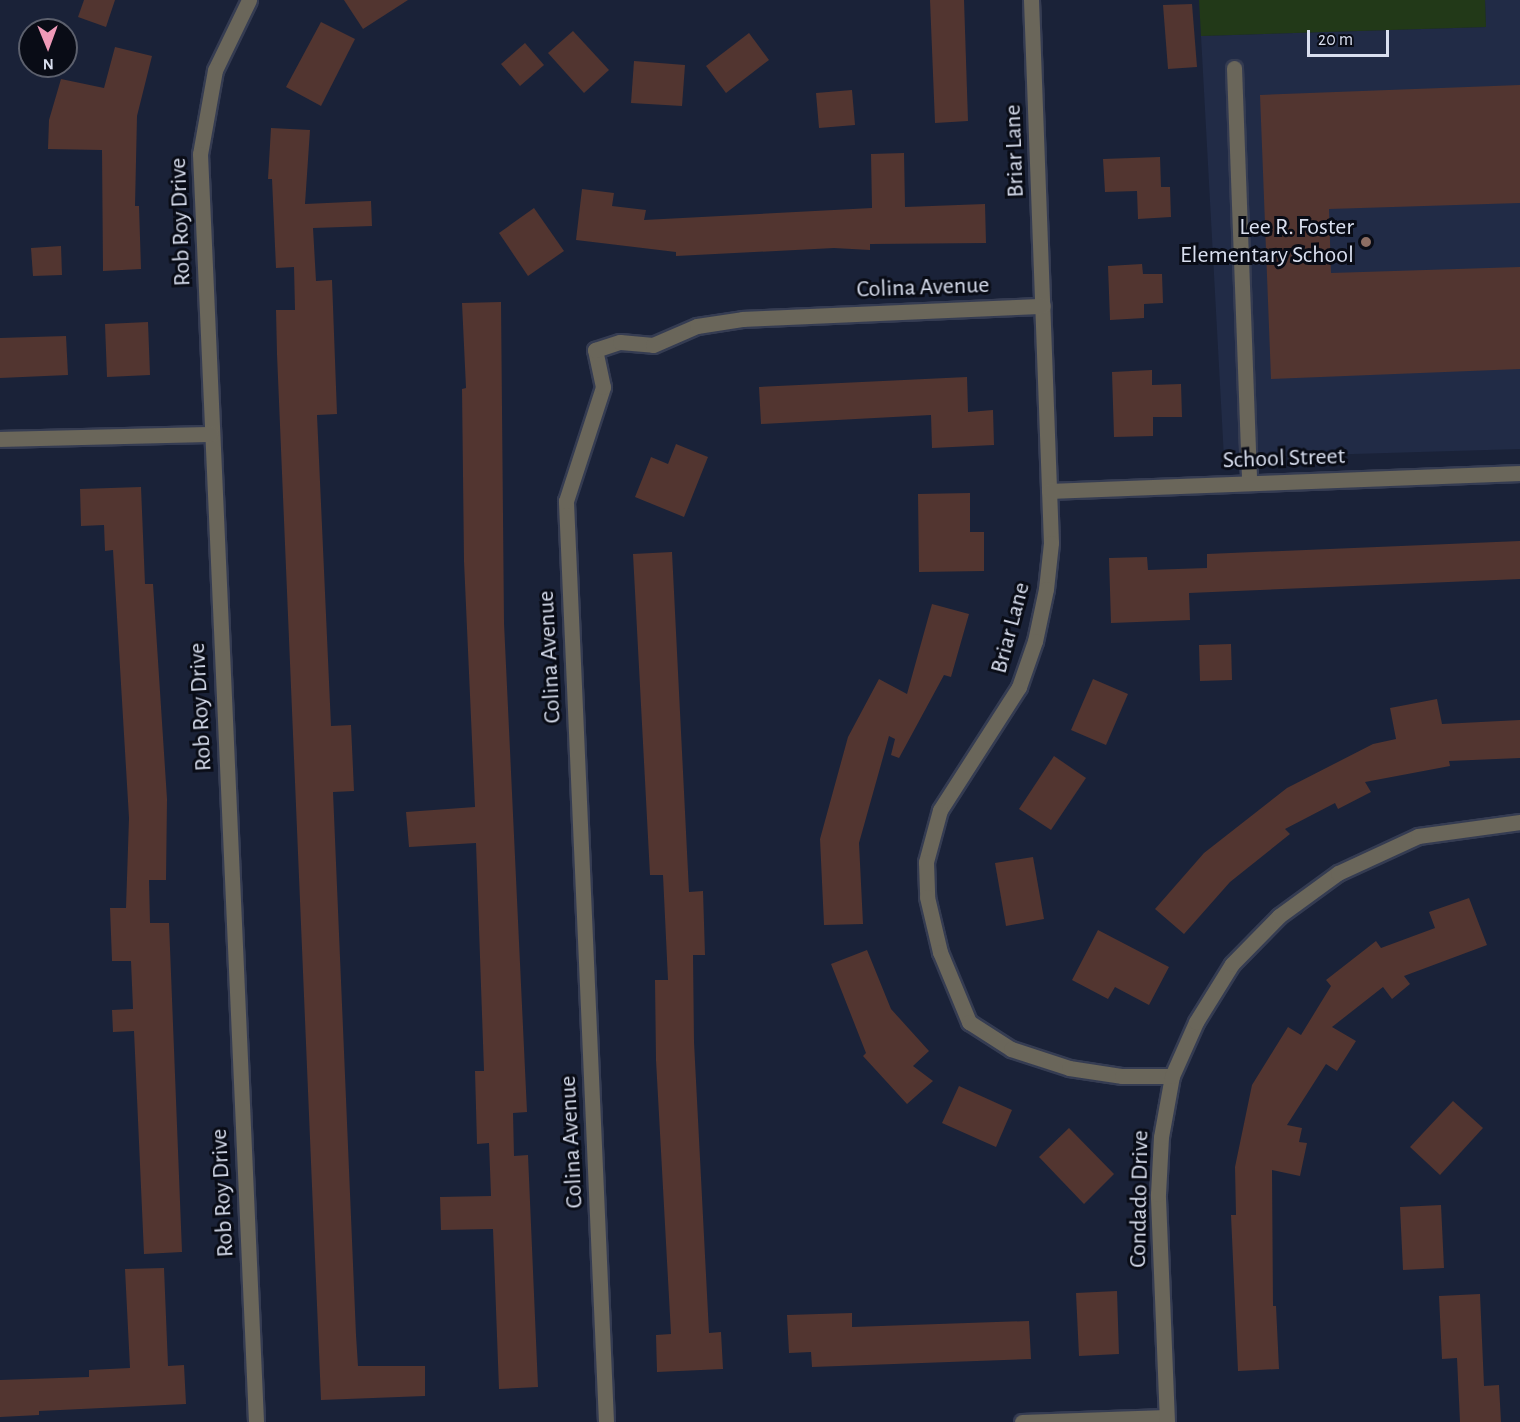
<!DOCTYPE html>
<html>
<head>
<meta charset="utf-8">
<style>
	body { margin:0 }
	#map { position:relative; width:1520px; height:1422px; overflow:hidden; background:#1a2238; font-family:"Alegreya Sans",sans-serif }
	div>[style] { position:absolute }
	.built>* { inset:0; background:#212b46 }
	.green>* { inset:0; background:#223918 }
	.building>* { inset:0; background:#523530 }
	.roads { filter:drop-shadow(2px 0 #353c52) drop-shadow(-2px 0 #353c52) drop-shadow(0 2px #353c52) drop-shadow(0 -2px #353c52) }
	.lane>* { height:15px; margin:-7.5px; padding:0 7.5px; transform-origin:7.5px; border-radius:7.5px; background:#6a665a }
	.street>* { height:15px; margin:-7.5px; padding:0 7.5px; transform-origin:7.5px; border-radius:7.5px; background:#6a665a }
	.dots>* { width:16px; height:16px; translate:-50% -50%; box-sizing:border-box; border:3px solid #090c16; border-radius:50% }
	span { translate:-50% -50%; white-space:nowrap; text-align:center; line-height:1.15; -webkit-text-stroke:6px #090c16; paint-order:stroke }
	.street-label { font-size:24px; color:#d9dfef }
	.poi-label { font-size:24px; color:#d9dfef }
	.right { translate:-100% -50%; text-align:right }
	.north { position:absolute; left:18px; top:18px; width:60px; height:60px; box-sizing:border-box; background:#090c16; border:2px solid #5c606d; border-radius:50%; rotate:179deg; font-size:16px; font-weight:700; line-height:24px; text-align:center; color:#d9dfef }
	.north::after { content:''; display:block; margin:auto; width:21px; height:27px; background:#ef9ab8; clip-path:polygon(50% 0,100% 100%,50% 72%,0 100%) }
	.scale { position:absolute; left:1307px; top:30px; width:82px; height:27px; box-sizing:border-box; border:3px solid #d9dfef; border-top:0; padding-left:8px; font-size:18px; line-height:21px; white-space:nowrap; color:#d9dfef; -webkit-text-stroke:4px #090c16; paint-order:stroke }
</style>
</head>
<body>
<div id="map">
	<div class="built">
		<div style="clip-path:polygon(1485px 0,1520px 0,1520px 449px,1224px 458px,1201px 36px,1486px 27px)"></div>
	</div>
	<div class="green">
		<div style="clip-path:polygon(1199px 0,1485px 0,1486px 27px,1201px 36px)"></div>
	</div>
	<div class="building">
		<div style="clip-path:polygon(84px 0,115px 0,106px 27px,78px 17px)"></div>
		<div style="clip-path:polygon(344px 0,408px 0,363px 29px)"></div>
		<div style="clip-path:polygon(930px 0,964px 0,968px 121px,935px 123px)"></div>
		<div style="clip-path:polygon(1192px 4px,1197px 67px,1168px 69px,1163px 5px)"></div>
		<div style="clip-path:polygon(321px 22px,355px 39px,321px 106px,286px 87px)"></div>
		<div style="clip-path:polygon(573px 31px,609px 70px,584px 93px,548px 53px)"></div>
		<div style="clip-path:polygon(749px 33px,769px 60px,726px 93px,706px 66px)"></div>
		<div style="clip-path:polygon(525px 43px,544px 65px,520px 86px,501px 64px)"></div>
		<div style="clip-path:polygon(115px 47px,152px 56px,137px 116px,135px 206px,139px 206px,141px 269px,103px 271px,102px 150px,48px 149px,49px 120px,61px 79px,104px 88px)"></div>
		<div style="clip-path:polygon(634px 61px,685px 65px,682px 106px,631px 103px)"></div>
		<div style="clip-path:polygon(1520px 85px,1520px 203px,1329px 209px,1331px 273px,1520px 267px,1520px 369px,1271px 379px,1260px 95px)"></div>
		<div style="clip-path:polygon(852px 90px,855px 125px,819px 128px,816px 93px)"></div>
		<div style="clip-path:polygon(271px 128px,310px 130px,305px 204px,371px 201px,372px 226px,313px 228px,316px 281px,332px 280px,337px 414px,317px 415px,331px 726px,351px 725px,354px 791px,333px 792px,356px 1335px,358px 1366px,425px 1366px,425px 1396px,321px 1400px,277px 354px,276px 310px,295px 310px,294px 267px,276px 268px,272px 179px,268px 179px)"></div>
		<div style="clip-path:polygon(904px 153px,905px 207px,985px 204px,986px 243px,870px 244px,870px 250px,834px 248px,676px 256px,676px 252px,576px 240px,582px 189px,614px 193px,612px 206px,646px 210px,644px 220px,872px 208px,871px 154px)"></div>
		<div style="clip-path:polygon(1160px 157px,1161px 187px,1170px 187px,1171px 217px,1138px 219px,1137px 191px,1105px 192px,1103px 159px)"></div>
		<div style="clip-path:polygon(534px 208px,564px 251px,528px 276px,499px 233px)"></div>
		<div style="clip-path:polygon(61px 246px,62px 275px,33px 276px,31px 248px)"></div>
		<div style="clip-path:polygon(1142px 264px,1143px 274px,1162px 274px,1163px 303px,1144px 304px,1144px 318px,1110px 320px,1108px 266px)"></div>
		<div style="clip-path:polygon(501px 302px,504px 623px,527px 1112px,513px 1113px,514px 1156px,528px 1155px,538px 1387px,499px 1389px,493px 1229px,441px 1230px,440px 1197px,491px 1196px,489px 1143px,477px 1144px,475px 1071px,484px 1071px,476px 843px,409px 847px,406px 812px,475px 807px,464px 561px,462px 389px,466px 388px,462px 303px)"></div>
		<div style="clip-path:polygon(148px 322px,150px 375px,107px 377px,105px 324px)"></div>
		<div style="clip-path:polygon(66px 336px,68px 375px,0 378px,0 338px)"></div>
		<div style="clip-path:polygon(1152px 370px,1152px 385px,1181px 384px,1182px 417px,1153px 417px,1153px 436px,1114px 437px,1112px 372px)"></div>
		<div style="clip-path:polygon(967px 377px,968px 412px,993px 410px,994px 445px,932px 448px,931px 415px,761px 424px,759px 387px)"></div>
		<div style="clip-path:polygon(676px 444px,708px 457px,684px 517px,635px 497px,651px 457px,668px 464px)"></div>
		<div style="clip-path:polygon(141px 487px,145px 584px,153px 584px,167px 799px,166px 880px,149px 880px,150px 923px,169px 923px,182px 1252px,144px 1254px,134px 1031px,113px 1032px,112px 1010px,133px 1009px,131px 961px,112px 961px,110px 908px,126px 908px,129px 818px,113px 550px,105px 551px,104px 525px,81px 526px,80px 489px)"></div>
		<div style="clip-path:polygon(970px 493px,970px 532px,984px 532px,984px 571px,919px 572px,918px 494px)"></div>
		<div style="clip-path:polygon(1520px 541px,1520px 579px,1189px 593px,1190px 620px,1111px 623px,1109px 558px,1147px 557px,1148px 570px,1207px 568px,1207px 554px)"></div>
		<div style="clip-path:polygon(672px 552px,689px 892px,703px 891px,705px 955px,693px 955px,694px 1042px,709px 1333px,721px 1332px,723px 1369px,657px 1372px,656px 1335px,671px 1334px,656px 1060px,655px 980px,668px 980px,663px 875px,650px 875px,633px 554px)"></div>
		<div style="clip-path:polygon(932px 604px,969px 614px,951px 677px,944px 675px,899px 758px,891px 755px,895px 739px,889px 736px,859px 843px,863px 924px,824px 925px,820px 839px,848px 737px,879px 679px,907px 694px)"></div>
		<div style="clip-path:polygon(1231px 644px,1232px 680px,1200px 681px,1199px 645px)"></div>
		<div style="clip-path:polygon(1093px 679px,1128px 694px,1106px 745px,1071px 730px)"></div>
		<div style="clip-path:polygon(1437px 699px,1442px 724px,1520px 720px,1520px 758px,1449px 761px,1450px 766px,1365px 782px,1371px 792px,1338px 809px,1335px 803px,1285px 829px,1290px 834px,1230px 882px,1184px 934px,1155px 909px,1204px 853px,1287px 788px,1373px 744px,1396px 739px,1390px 708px)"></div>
		<div style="clip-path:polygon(1054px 756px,1086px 778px,1051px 830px,1019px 809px)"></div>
		<div style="clip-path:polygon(1033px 857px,1044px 919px,1006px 926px,995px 863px)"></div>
		<div style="clip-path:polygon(1469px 898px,1487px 945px,1404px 976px,1410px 984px,1392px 999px,1383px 987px,1332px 1027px,1356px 1041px,1337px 1071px,1326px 1064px,1287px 1125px,1302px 1128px,1299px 1142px,1307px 1143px,1300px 1176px,1272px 1170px,1273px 1306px,1276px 1306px,1279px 1369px,1238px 1371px,1231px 1215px,1236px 1215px,1235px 1167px,1252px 1085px,1288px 1027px,1301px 1035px,1331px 986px,1326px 980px,1376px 941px,1381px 948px,1435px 928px,1429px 912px)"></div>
		<div style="clip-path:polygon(1098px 930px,1169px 967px,1149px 1005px,1115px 987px,1108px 999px,1072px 980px)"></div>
		<div style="clip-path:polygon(867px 950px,891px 1009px,929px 1051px,913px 1066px,933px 1081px,907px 1104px,863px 1056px,866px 1053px,831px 964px)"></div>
		<div style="clip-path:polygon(959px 1086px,1012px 1110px,996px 1147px,942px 1123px)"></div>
		<div style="clip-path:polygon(1453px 1101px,1483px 1128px,1440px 1175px,1410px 1147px)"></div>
		<div style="clip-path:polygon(1069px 1128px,1114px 1174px,1084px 1204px,1039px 1157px)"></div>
		<div style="clip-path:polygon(1441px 1205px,1444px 1268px,1403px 1270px,1400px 1207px)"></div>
		<div style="clip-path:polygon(164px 1268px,168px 1366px,184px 1365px,186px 1404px,39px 1411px,39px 1415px,0 1417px,0 1380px,89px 1377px,89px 1370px,130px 1368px,125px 1269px)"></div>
		<div style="clip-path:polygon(1117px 1291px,1119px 1354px,1079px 1356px,1076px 1293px)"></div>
		<div style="clip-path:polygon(1480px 1294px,1484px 1386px,1499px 1385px,1501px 1422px,1460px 1422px,1457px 1358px,1442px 1359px,1439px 1296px)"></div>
		<div style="clip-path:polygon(852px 1313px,852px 1327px,1029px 1321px,1031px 1359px,812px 1367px,811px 1352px,789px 1353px,787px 1315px)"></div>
	</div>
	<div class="roads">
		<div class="lane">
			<div style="left:1234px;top:68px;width:415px;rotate:87.9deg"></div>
		</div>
		<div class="street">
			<div style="left:249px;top:0;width:78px;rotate:115.9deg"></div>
			<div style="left:215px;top:70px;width:85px;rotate:100.1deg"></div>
			<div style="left:200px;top:154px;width:1269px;rotate:87.47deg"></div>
			<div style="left:1031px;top:0;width:543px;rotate:87.89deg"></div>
			<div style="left:1051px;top:543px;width:46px;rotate:96.2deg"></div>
			<div style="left:1046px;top:589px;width:53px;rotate:101.9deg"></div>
			<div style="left:1035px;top:641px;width:49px;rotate:109.2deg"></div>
			<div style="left:1019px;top:687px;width:146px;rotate:122.7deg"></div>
			<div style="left:940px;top:810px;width:54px;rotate:105.1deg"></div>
			<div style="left:926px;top:862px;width:35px;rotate:88deg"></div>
			<div style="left:927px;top:897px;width:57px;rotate:76.7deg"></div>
			<div style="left:940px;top:952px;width:76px;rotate:67.5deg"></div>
			<div style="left:969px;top:1022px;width:50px;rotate:32.7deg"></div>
			<div style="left:1011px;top:1049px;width:61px;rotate:18.1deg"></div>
			<div style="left:1069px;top:1068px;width:54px;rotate:8.6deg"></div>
			<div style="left:1122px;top:1076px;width:50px"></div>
			<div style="left:0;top:439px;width:211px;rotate:-1.4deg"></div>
			<div style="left:1049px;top:491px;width:471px;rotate:-2.2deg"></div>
			<div style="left:606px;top:1422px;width:922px;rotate:-92.49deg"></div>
			<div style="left:566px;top:501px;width:120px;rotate:-72deg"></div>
			<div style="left:603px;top:387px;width:38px;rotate:-102deg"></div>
			<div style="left:595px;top:350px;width:26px;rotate:-18deg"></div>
			<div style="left:620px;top:342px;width:33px;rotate:5deg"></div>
			<div style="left:653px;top:345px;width:48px;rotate:-23.4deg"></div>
			<div style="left:697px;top:326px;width:47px;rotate:-8.7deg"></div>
			<div style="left:743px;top:319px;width:300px;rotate:-2.5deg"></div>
			<div style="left:1022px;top:1422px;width:144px;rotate:-2deg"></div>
			<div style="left:1167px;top:1422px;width:228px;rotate:-92.3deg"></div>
			<div style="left:1158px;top:1194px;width:57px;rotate:-87deg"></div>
			<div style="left:1161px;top:1137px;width:62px;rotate:-79.8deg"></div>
			<div style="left:1172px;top:1076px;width:59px;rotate:-66deg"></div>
			<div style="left:1196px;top:1022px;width:68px;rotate:-58.2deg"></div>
			<div style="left:1232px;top:964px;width:67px;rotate:-45.6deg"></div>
			<div style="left:1279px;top:916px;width:73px;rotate:-36.1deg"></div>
			<div style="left:1338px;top:873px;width:88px;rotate:-24.8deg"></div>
			<div style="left:1418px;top:836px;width:103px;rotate:-7.8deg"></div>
		</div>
	</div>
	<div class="dots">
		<div style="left:1366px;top:242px;background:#8d6e63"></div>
	</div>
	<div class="street-label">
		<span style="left:1015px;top:151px;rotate:-92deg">Briar Lane</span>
		<span style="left:181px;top:222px;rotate:-92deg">Rob Roy Drive</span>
		<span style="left:923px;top:288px;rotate:-2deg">Colina Avenue</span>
		<span style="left:1284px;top:459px;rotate:-2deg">School Street</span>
		<span style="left:1011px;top:628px;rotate:-75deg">Briar Lane</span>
		<span style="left:550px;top:657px;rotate:-93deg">Colina Avenue</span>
		<span style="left:201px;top:707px;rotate:-93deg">Rob Roy Drive</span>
		<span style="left:572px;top:1142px;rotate:-93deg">Colina Avenue</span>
		<span style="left:223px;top:1193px;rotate:-93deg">Rob Roy Drive</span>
		<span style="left:1140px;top:1199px;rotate:-89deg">Condado Drive</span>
	</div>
	<div class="poi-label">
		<span class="right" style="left:1354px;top:242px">Lee R. Foster<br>Elementary School</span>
	</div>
	<div class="north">N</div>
	<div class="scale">20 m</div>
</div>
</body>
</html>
